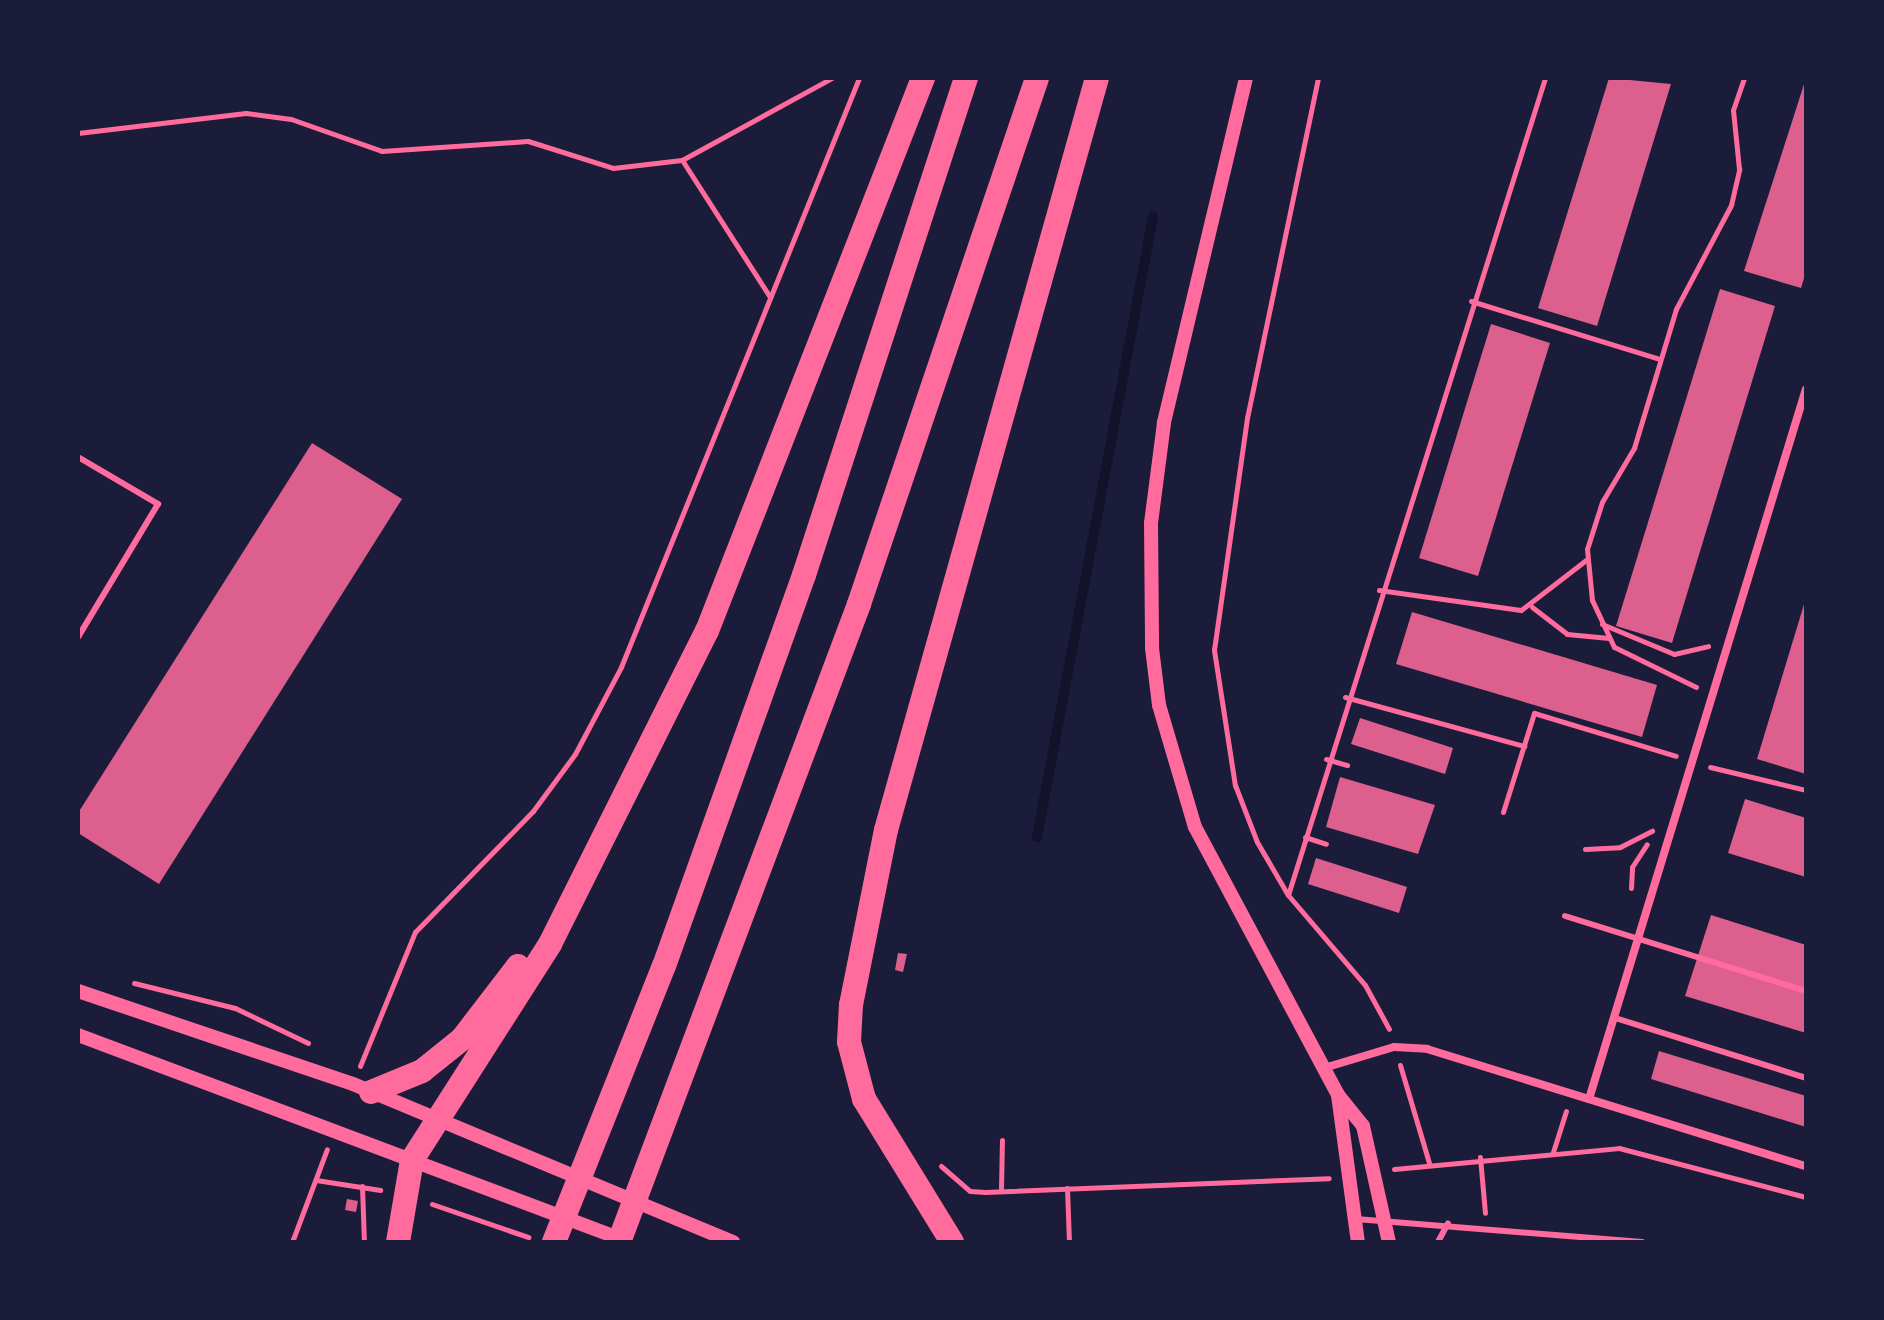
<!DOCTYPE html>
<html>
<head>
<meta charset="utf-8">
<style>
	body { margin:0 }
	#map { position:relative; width:1884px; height:1320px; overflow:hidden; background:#1b1b3a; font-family:"Noto Sans",sans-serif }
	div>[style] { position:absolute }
	.stream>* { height:10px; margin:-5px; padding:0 5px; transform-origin:5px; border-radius:5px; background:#12122b }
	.building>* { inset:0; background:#dd5f8e }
	.path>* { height:5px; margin:-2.5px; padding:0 2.5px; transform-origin:2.5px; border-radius:2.5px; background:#ff6b9d }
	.service>* { height:6px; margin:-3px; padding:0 3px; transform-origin:3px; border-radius:3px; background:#ff6b9d }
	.minor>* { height:8px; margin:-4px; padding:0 4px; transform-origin:4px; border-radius:4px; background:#ff6b9d }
	.tertiary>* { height:14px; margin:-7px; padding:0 7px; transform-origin:7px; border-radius:7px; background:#ff6b9d }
	.motorway>* { height:24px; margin:-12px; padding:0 12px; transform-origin:12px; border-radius:12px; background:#ff6b9d }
	span { translate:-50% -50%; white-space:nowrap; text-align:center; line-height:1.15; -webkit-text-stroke:8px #1b1b3a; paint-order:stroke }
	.frame { position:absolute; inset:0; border:80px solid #1b1b3a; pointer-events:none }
</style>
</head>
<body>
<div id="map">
	<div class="stream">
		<div style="left:1037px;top:837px;width:631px;rotate:-79.4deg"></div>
	</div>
	<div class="building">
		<div style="clip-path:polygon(1609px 78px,1671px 84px,1597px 326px,1538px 308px)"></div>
		<div style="clip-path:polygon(1806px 78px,1806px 272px,1801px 288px,1744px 271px)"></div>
		<div style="clip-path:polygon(1720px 289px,1775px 306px,1672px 643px,1616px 626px)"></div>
		<div style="clip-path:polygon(1491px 324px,1550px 343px,1478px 576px,1419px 558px)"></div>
		<div style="clip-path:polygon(312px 443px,402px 499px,159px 884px,78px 833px,78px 813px)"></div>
		<div style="clip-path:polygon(1805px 601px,1806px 602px,1806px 774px,1757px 759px)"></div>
		<div style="clip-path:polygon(1412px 612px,1657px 685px,1642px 737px,1396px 664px)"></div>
		<div style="clip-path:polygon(1360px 718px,1453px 748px,1445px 774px,1351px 744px)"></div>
		<div style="clip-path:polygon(1340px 777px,1435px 805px,1418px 854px,1326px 827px)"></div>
		<div style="clip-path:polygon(1745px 799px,1806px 818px,1806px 877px,1728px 853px)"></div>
		<div style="clip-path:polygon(1316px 858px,1407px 887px,1399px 913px,1308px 884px)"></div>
		<div style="clip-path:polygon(1711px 915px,1806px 945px,1806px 1033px,1685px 996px)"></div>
		<div style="clip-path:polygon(898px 953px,907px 954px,903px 972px,895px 970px)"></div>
		<div style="clip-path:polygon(1659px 1051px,1806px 1096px,1806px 1127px,1651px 1079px)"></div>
		<div style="clip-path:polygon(347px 1199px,358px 1201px,356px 1212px,345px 1210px)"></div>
	</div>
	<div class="path">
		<div style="left:1318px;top:78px;width:347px;rotate:101.8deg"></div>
		<div style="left:1247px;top:418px;width:234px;rotate:98.1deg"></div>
		<div style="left:1214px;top:650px;width:137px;rotate:81.2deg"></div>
		<div style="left:1235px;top:785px;width:61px;rotate:68.9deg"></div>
		<div style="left:1257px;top:842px;width:61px;rotate:59.7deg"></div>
		<div style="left:1288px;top:895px;width:118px;rotate:49.5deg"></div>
		<div style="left:1365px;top:985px;width:50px;rotate:61.4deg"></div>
		<div style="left:78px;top:133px;width:169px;rotate:-6.8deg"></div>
		<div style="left:246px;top:113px;width:45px;rotate:7.6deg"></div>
		<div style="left:291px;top:119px;width:96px;rotate:19.4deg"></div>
		<div style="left:382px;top:151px;width:146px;rotate:-3.9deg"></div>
		<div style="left:528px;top:141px;width:89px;rotate:17.6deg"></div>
		<div style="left:613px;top:168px;width:69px;rotate:-6.6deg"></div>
		<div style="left:682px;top:160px;width:163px;rotate:57.3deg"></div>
		<div style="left:682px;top:160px;width:171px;rotate:-28.7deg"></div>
		<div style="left:1471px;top:301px;width:197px;rotate:17.1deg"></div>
		<div style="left:1379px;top:590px;width:143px;rotate:8deg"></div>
		<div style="left:1521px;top:610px;width:82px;rotate:-37.6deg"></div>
		<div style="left:1532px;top:607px;width:44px;rotate:37.6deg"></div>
		<div style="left:1567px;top:634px;width:42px;rotate:5.4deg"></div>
		<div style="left:1602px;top:624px;width:78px;rotate:22.6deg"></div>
		<div style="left:1674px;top:654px;width:35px;rotate:-13deg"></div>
		<div style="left:1696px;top:687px;width:91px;rotate:-154deg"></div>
		<div style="left:1614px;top:647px;width:52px;rotate:-115.1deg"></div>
		<div style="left:1592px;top:600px;width:51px;rotate:-95.6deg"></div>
		<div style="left:1587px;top:549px;width:49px;rotate:-72.3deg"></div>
		<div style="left:1602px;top:502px;width:63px;rotate:-59.3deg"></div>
		<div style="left:1634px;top:448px;width:145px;rotate:-73.2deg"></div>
		<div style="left:1676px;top:309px;width:118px;rotate:-62.1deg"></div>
		<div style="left:1731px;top:205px;width:37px;rotate:-77deg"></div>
		<div style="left:1739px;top:169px;width:59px;rotate:-95.8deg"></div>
		<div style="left:1733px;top:110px;width:34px;rotate:-71deg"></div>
		<div style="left:1345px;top:697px;width:186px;rotate:15.3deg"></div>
		<div style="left:1326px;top:759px;width:22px;rotate:16deg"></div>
		<div style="left:1710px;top:767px;width:99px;rotate:13.5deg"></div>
		<div style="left:1503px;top:812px;width:104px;rotate:-72.6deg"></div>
		<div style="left:1534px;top:713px;width:148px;rotate:16.8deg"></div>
		<div style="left:1305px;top:837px;width:22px;rotate:18deg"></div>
		<div style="left:1585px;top:849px;width:35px;rotate:-3deg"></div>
		<div style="left:1620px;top:847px;width:36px;rotate:-27deg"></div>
		<div style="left:1631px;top:888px;width:21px;rotate:-87deg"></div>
		<div style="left:1632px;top:867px;width:27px;rotate:-57deg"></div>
		<div style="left:1288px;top:895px;width:856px;rotate:-72.54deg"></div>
		<div style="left:134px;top:983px;width:104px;rotate:13.9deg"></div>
		<div style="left:235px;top:1008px;width:81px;rotate:25.6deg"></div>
		<div style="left:1400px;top:1065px;width:102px;rotate:73.5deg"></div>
		<div style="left:360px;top:1066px;width:145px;rotate:-67.7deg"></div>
		<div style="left:415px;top:932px;width:169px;rotate:-45.7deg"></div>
		<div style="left:533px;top:811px;width:71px;rotate:-53.6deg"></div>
		<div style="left:575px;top:754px;width:98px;rotate:-62.1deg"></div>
		<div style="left:621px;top:667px;width:635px;rotate:-68deg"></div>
		<div style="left:1553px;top:1152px;width:43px;rotate:-72.4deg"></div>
		<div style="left:1480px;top:1157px;width:56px;rotate:84.9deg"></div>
		<div style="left:941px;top:1166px;width:38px;rotate:41deg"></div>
		<div style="left:970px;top:1191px;width:15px;rotate:4deg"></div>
		<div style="left:985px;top:1192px;width:344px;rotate:-2.3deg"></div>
		<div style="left:1394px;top:1169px;width:226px;rotate:-5.3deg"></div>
		<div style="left:1619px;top:1148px;width:193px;rotate:14.7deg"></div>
		<div style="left:316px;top:1180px;width:65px;rotate:8.9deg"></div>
		<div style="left:362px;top:1186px;width:56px;rotate:88deg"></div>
		<div style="left:1067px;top:1188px;width:54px;rotate:87.9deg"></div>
		<div style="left:1001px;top:1190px;width:50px;rotate:-88.9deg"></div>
		<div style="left:432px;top:1204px;width:102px;rotate:19deg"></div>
		<div style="left:292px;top:1242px;width:99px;rotate:-69.4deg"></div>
	</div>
	<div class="service">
		<div style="left:78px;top:457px;width:93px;rotate:30.4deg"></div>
		<div style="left:158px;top:504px;width:155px;rotate:121deg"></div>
		<div style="left:1565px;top:916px;width:252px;rotate:17.3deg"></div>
		<div style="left:1615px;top:1018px;width:200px;rotate:17.4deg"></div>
		<div style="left:1356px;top:1219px;width:287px;rotate:4.6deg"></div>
		<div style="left:1438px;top:1242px;width:21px;rotate:-62deg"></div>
	</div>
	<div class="minor">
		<div style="left:1324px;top:1068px;width:73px;rotate:-16.7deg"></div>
		<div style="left:1394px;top:1047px;width:33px;rotate:3deg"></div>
		<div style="left:1427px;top:1049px;width:397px;rotate:17.2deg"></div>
		<div style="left:1589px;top:1099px;width:742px;rotate:-73.01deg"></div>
	</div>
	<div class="tertiary">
		<div style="left:1246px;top:78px;width:355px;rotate:103.4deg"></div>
		<div style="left:1164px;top:423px;width:101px;rotate:97.4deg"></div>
		<div style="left:1151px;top:523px;width:125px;rotate:89.5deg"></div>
		<div style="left:1152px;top:648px;width:57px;rotate:83deg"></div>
		<div style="left:1159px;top:705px;width:127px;rotate:73.6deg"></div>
		<div style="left:1195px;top:827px;width:304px;rotate:61.9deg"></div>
		<div style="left:1338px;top:1095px;width:40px;rotate:51deg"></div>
		<div style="left:1363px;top:1126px;width:119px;rotate:77.4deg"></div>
		<div style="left:78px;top:991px;width:290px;rotate:18.7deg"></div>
		<div style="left:353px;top:1084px;width:412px;rotate:22.6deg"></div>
		<div style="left:78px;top:1035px;width:583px;rotate:20.58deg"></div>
		<div style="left:1338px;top:1095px;width:148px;rotate:82.3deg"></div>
	</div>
	<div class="motorway">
		<div style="left:371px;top:1092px;width:55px;rotate:-22.4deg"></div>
		<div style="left:422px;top:1071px;width:51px;rotate:-38.7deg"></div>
		<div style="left:462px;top:1039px;width:92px;rotate:-52.5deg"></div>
		<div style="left:398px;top:1242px;width:83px;rotate:-80.3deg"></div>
		<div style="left:412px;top:1160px;width:256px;rotate:-57.4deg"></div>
		<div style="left:550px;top:944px;width:350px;rotate:-63.4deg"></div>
		<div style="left:707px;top:631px;width:594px;rotate:-68.66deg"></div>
		<div style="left:554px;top:1242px;width:297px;rotate:-68.3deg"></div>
		<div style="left:664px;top:966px;width:415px;rotate:-70.3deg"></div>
		<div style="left:804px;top:575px;width:523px;rotate:-71.95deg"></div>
		<div style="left:619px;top:1242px;width:682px;rotate:-69.38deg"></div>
		<div style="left:859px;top:604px;width:555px;rotate:-71.3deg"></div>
		<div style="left:952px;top:1242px;width:168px;rotate:-121.6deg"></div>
		<div style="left:864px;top:1099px;width:59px;rotate:-104.7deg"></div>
		<div style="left:849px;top:1042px;width:37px;rotate:-87deg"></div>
		<div style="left:851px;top:1005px;width:178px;rotate:-78.7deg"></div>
		<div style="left:886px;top:830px;width:781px;rotate:-74.33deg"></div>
	</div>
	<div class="frame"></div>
</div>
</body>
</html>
